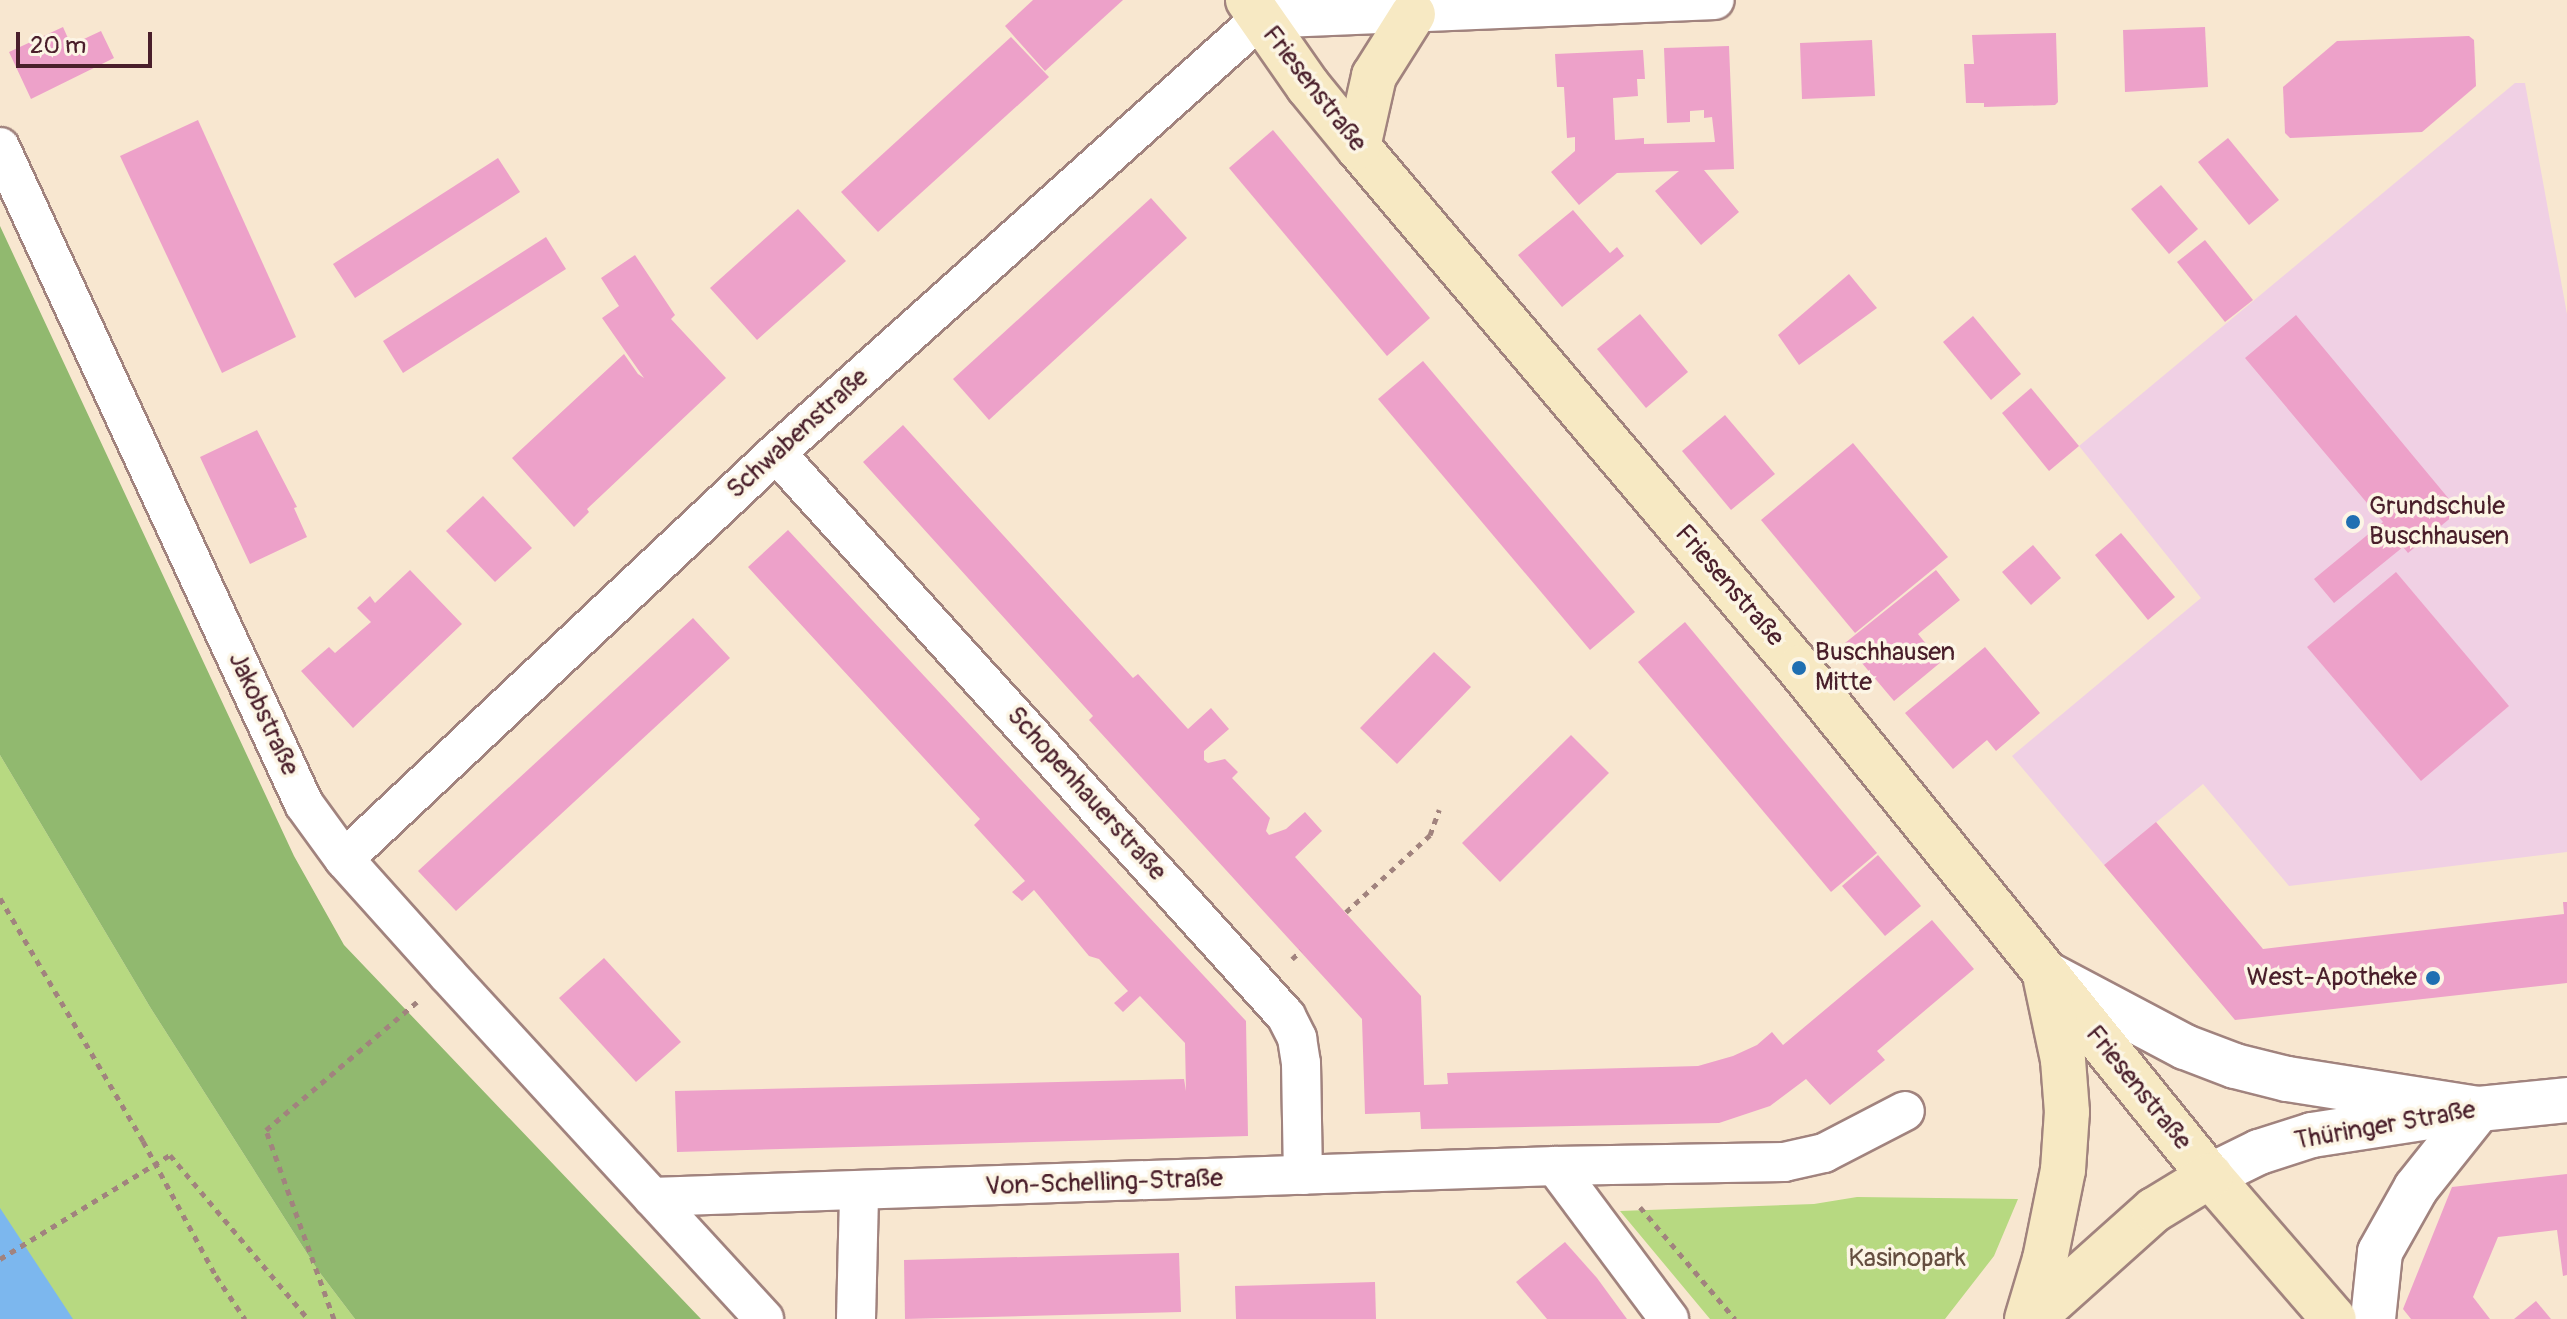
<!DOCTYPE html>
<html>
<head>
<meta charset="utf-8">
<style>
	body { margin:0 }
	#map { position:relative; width:2567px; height:1319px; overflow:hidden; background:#f8e7d0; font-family:Pangolin,sans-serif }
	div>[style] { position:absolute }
	.built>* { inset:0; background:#f0d0e4 }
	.green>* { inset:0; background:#b7d981 }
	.forest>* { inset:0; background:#91b96f }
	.water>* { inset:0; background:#7cb7ee }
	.building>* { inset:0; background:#eda1c9 }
	.path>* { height:5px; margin-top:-2.5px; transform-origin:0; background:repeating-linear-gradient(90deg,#a1837e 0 6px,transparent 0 12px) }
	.roads { filter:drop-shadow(2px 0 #a1837e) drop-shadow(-2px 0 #a1837e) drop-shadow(0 2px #a1837e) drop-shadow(0 -2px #a1837e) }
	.minor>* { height:38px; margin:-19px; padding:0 19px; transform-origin:19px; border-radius:19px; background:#fff }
	.tertiary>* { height:44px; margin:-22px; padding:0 22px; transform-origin:22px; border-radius:22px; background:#fff }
	.secondary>* { height:44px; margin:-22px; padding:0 22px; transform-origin:22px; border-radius:22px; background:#f7e9c3 }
	.dots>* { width:22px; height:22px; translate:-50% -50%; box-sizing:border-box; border:4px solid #fcf5e5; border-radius:50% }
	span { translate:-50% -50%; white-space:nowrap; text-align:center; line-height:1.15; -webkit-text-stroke:7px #fcf5e5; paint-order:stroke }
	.street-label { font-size:26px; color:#4a1f2b }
	.poi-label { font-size:26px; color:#4a1f2b }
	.left { translate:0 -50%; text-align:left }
	.right { translate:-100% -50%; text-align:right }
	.park-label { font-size:26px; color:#654e40 }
	.scale { position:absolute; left:16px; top:32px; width:136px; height:36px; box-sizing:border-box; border:4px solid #4a1f2b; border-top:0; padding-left:10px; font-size:24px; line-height:28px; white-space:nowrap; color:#4a1f2b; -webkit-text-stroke:6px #fcf5e5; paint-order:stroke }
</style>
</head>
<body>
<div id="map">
	<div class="built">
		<div style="clip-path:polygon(2515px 83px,2525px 83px,2567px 314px,2567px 852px,2289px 886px,2203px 784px,2104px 865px,2012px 756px,2201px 598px,2079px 446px)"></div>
	</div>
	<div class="green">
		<div style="clip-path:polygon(0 755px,150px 1007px,317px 1269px,355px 1319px,0 1319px)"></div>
		<div style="clip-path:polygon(1857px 1197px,2018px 1199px,1994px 1256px,1945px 1319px,1710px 1319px,1620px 1211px,1814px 1204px)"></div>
	</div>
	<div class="forest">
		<div style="clip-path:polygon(0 226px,294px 856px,344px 945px,701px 1319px,355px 1319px,317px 1269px,150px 1007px,0 755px)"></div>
	</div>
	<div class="water">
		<div style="clip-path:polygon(0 1208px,73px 1319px,0 1319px)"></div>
	</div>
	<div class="building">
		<div style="clip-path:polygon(1033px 0,1123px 0,1045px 71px,1005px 26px)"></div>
		<div style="clip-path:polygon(63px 27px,71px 45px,101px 31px,114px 58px,31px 99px,9px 52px)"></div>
		<div style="clip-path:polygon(2205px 27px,2208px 87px,2125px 92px,2123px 30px)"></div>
		<div style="clip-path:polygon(2056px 33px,2058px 102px,2055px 105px,1984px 107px,1984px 103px,1966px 103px,1964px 64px,1974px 64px,1972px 35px)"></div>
		<div style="clip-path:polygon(2469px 36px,2474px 40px,2476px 86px,2422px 132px,2290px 138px,2285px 133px,2283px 87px,2337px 41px)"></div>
		<div style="clip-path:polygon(1011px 37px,1049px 77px,878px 232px,841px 192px)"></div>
		<div style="clip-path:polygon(1872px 40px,1875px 96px,1802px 99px,1800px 43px)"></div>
		<div style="clip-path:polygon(1729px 46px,1734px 169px,1704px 170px,1739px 212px,1701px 245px,1655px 191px,1679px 171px,1617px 173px,1579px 205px,1551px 172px,1575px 151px,1575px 137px,1567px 138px,1564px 87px,1557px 87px,1555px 54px,1643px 50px,1645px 79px,1637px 79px,1638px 96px,1613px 98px,1615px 140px,1644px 138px,1644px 144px,1715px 142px,1712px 117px,1704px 118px,1704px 110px,1690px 111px,1690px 122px,1667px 123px,1664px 48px)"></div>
		<div style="clip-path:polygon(198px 120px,296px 337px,222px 373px,120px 156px)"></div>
		<div style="clip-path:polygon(1273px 130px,1430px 318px,1387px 356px,1229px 168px)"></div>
		<div style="clip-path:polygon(2228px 138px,2279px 200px,2249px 225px,2198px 162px)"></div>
		<div style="clip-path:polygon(498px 158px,520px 192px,355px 298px,333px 264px)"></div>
		<div style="clip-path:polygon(2161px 185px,2198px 229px,2169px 254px,2131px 209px)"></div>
		<div style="clip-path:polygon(1151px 198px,1187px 238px,989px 420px,953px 379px)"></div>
		<div style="clip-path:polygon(798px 209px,846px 261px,757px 340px,710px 288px)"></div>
		<div style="clip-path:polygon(1573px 210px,1610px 253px,1617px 247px,1624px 256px,1562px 307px,1518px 255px)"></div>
		<div style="clip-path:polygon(546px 237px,566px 269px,403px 373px,383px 341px)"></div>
		<div style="clip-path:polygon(2205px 240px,2253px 300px,2225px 322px,2177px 262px)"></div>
		<div style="clip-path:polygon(635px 255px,675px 315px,671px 319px,726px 378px,587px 509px,589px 512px,574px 527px,512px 458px,624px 354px,638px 374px,644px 378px,602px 318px,619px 306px,601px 278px)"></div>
		<div style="clip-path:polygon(1849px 274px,1877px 308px,1799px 365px,1778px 335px)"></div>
		<div style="clip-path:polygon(1640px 314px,1688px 372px,1646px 408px,1597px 349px)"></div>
		<div style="clip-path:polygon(2296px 315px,2459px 511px,2408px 553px,2403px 547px,2334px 603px,2314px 579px,2383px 522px,2245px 358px)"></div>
		<div style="clip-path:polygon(1973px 316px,2021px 374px,1991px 400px,1943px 342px)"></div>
		<div style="clip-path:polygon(1423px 361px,1635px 612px,1590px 650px,1378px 399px)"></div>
		<div style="clip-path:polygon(2031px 388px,2079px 446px,2049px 471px,2002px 413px)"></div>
		<div style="clip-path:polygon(1725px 415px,1775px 474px,1731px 510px,1682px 451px)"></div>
		<div style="clip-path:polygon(903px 425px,1133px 678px,1138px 674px,1188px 729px,1211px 708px,1229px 729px,1204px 751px,1204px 760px,1208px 763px,1225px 759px,1238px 772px,1232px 778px,1270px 818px,1266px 831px,1269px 835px,1286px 829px,1305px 812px,1322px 831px,1295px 857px,1421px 996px,1424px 1085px,1448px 1084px,1447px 1073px,1698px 1066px,1733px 1056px,1757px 1045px,1772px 1032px,1783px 1045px,1932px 920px,1974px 969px,1877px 1051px,1885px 1060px,1830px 1105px,1806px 1079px,1770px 1106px,1719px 1123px,1421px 1129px,1420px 1112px,1365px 1114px,1362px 1019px,1089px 720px,1093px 716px,863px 462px)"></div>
		<div style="clip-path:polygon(257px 430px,297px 507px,294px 508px,307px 537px,250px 564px,200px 457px)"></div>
		<div style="clip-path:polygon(1853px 443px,1948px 557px,1855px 633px,1761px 520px)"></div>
		<div style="clip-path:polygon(483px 496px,532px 548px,495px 582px,446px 531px)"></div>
		<div style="clip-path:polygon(788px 530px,1246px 1021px,1248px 1136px,677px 1152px,675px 1091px,1184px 1079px,1186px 1091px,1185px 1043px,1140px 996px,1123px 1012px,1114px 1003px,1128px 991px,1099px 959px,1089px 956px,1034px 890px,1022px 901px,1012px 892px,1025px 881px,974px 825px,980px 819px,748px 567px)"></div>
		<div style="clip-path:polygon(2121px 533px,2175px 597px,2148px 620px,2095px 555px)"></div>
		<div style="clip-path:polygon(2033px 545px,2061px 578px,2031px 605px,2002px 572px)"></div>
		<div style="clip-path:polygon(410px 570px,462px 624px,353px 728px,301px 671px,329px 647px,335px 653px,371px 622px,357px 608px,370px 596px,375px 603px)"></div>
		<div style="clip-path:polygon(1936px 570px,1960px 600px,1918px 634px,1941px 662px,1894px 701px,1845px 643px)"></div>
		<div style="clip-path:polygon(2396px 572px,2509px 706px,2421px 781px,2307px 647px)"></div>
		<div style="clip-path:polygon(693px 618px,730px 658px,456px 911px,418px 871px)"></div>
		<div style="clip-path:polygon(1685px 622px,1877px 853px,1831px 892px,1638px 662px)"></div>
		<div style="clip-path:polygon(1985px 647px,2040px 713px,1996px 751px,1987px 740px,1953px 769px,1905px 713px)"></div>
		<div style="clip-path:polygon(1434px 652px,1471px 687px,1397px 764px,1360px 728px)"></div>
		<div style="clip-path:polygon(1571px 735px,1609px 773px,1500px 882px,1462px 843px)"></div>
		<div style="clip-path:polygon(2156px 822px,2263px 949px,2564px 914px,2563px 902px,2567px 902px,2567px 983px,2235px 1020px,2104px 865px)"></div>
		<div style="clip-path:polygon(1878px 855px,1921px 906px,1885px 936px,1842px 886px)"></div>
		<div style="clip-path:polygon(604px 958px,681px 1042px,636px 1082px,559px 998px)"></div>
		<div style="clip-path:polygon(2567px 1174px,2567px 1275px,2563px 1276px,2557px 1230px,2498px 1237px,2473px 1297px,2490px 1319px,2411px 1319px,2403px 1309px,2452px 1187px)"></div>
		<div style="clip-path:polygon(1565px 1242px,1597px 1278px,1627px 1319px,1547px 1319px,1516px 1282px)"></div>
		<div style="clip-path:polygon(1179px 1253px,1181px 1312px,905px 1319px,904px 1260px)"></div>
		<div style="clip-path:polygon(1375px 1282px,1376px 1319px,1236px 1319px,1235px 1286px)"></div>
		<div style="clip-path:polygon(2536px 1301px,2551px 1319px,2514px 1319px)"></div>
	</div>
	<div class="path">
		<div style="left:0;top:898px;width:282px;rotate:59.5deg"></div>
		<div style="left:143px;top:1141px;width:153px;rotate:61.6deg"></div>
		<div style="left:216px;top:1276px;width:52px;rotate:56deg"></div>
		<div style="left:1346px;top:912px;width:114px;rotate:-42.5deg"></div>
		<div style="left:1430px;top:835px;width:27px;rotate:-70deg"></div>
		<div style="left:1292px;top:959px;width:12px;rotate:-42deg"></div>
		<div style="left:1640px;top:1207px;width:147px;rotate:49.7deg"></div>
		<div style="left:0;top:1259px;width:199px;rotate:-31.5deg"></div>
		<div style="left:170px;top:1155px;width:214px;rotate:49.9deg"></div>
		<div style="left:334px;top:1319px;width:201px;rotate:-109.8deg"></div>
		<div style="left:266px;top:1130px;width:198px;rotate:-40.3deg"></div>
	</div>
	<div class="roads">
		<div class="minor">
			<div style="left:0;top:147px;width:724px;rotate:65.17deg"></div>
			<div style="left:304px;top:804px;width:68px;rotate:54deg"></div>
			<div style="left:344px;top:859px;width:156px;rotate:48.1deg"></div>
			<div style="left:448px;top:975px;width:467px;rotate:47.4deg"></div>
			<div style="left:776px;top:453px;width:760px;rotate:47.83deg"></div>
			<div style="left:1286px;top:1016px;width:25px;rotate:63deg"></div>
			<div style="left:1297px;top:1038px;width:25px;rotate:81deg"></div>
			<div style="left:1301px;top:1063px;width:112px;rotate:89deg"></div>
			<div style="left:344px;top:859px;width:593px;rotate:-43.22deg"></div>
			<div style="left:776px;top:453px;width:650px;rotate:-41.88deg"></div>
			<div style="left:1260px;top:19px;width:455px;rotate:-2.4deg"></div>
			<div style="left:1555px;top:1166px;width:191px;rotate:53.3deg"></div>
			<div style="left:652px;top:1197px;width:904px;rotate:-1.97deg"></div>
			<div style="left:1555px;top:1166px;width:229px;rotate:-1deg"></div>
			<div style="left:1784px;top:1162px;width:41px;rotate:-12.7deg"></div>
			<div style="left:1824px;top:1153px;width:91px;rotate:-27.4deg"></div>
			<div style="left:856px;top:1319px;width:127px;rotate:-88.6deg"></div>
		</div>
		<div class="tertiary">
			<div style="left:2047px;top:974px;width:156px;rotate:27.9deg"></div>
			<div style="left:2185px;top:1047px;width:53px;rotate:20.8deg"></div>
			<div style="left:2235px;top:1066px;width:54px;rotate:14deg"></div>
			<div style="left:2287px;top:1079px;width:194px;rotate:8.9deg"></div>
			<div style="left:2210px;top:1176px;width:55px;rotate:-26.1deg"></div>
			<div style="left:2259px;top:1152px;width:56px;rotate:-17.8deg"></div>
			<div style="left:2312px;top:1135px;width:169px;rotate:-8.8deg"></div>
			<div style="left:2479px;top:1109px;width:88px;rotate:-5.8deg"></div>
			<div style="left:2373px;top:1319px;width:67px;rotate:-84deg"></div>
			<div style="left:2380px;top:1252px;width:73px;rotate:-60.6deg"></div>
			<div style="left:2416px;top:1188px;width:101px;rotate:-51.4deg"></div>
		</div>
		<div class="secondary">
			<div style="left:1248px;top:0;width:105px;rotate:55.1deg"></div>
			<div style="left:1308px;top:86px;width:79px;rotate:50.7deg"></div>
			<div style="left:1358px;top:147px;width:683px;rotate:49.75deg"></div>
			<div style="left:1799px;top:668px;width:653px;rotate:51.03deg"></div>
			<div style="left:2210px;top:1176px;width:189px;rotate:49.1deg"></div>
			<div style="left:1358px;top:147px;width:73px;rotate:-77.3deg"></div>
			<div style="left:1374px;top:76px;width:73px;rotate:-57.8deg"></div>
			<div style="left:2027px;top:1319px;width:63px;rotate:-73.3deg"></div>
			<div style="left:2045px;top:1259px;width:91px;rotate:-78.6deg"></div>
			<div style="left:2063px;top:1170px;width:58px;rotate:-86.1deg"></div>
			<div style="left:2067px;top:1112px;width:52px;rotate:-94.4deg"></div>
			<div style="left:2063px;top:1060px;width:82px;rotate:-102deg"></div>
			<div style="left:2032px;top:1319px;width:164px;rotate:-41.8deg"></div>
			<div style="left:2154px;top:1210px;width:66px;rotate:-31.3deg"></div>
		</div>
	</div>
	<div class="dots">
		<div style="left:2353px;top:522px;background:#1f6fb2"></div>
		<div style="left:1799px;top:668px;background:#1f6fb2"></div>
		<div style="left:2433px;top:978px;background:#1f6fb2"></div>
	</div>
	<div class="street-label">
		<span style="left:1314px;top:89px;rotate:52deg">Friesenstraße</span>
		<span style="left:798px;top:434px;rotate:-42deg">Schwabenstraße</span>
		<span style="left:1729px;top:586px;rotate:49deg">Friesenstraße</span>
		<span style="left:263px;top:714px;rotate:65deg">Jakobstraße</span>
		<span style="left:1086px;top:794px;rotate:48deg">Schopenhauerstraße</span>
		<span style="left:2138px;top:1088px;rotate:51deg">Friesenstraße</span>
		<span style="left:2385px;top:1126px;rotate:-10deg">Thüringer Straße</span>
		<span style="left:1104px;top:1183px;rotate:-2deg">Von-Schelling-Straße</span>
	</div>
	<div class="poi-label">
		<span class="left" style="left:2369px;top:522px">Grundschule<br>Buschhausen</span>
		<span class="left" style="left:1815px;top:668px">Buschhausen<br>Mitte</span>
		<span class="right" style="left:2417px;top:978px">West-Apotheke</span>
	</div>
	<div class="park-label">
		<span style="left:1907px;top:1259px">Kasinopark</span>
	</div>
	<div class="scale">20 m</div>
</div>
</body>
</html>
